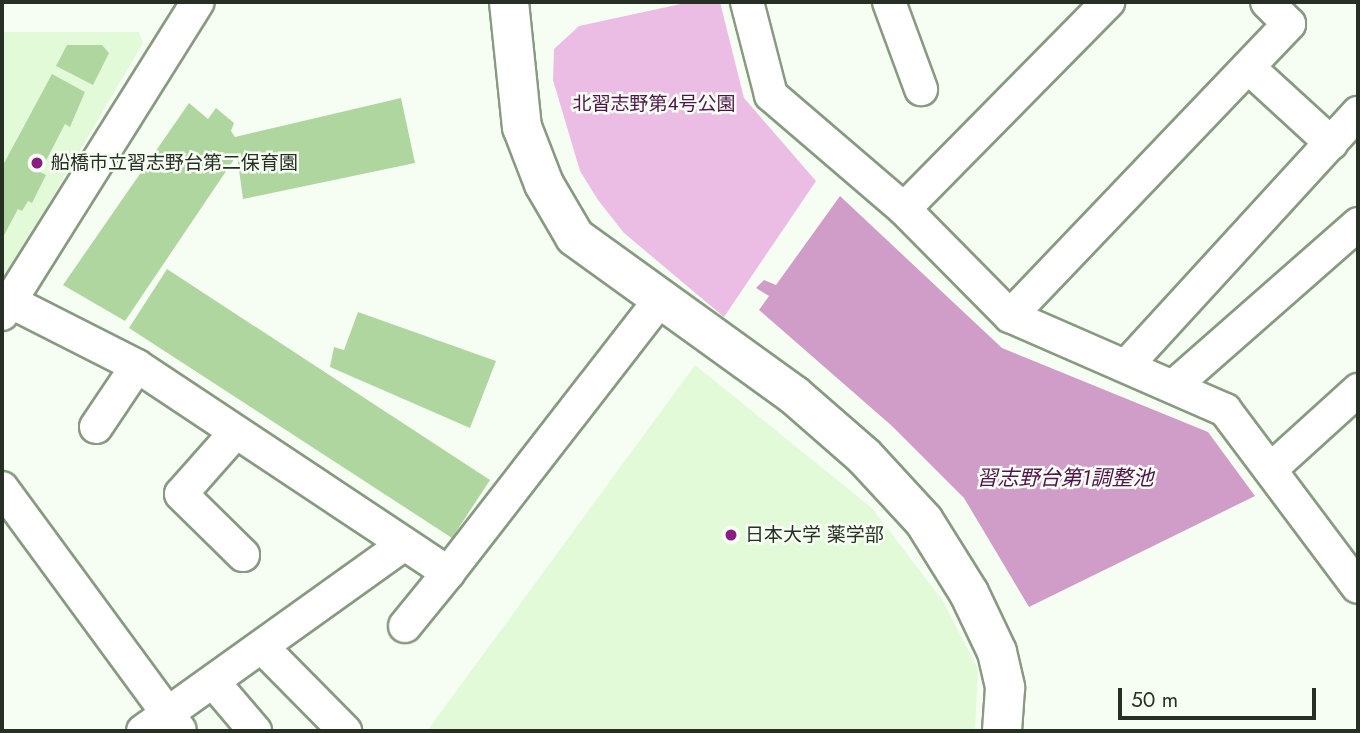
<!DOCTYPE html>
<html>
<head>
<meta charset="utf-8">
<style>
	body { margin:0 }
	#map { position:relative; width:1360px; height:733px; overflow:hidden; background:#f6fef3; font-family:Jost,"Noto Sans JP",sans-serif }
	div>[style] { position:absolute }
	.built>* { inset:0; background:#e2fad8 }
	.green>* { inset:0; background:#ebbde4 }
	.water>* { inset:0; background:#d09dc8 }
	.building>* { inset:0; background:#b0d6a0 }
	.roads { filter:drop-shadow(2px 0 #889a81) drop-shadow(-2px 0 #889a81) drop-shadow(0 2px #889a81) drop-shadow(0 -2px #889a81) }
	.street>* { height:32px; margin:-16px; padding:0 16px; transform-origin:16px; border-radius:16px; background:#fff }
	.secondary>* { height:38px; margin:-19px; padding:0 19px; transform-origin:19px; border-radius:19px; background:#fff }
	.dots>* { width:19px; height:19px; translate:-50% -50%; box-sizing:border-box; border:4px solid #f6fef3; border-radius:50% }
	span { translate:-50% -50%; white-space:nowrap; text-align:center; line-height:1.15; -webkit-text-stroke:5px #f6fef3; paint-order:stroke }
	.park-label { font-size:19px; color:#50144a }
	.poi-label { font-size:19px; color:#272f24 }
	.left { translate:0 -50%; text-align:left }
	.water-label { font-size:21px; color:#50144a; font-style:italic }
	.frame { position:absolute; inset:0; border:4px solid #272f24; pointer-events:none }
	.scale { position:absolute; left:1118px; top:688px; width:198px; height:32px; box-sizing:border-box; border:4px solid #272f24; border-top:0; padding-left:9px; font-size:21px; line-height:24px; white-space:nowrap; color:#272f24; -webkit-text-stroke:5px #f6fef3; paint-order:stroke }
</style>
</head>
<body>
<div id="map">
	<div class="built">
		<div style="clip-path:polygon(2px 32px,139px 32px,143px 43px,2px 283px)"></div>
		<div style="clip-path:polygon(695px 365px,872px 508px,943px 601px,978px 669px,975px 731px,427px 731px)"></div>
	</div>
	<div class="green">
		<div style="clip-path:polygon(690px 2px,720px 2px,744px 98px,816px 181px,724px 317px,624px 233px,598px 200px,580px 171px,553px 80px,554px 49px,579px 26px)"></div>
	</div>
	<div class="water">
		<div style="clip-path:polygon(840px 196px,1002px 348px,1208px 432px,1255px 496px,1029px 607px,964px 498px,892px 426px,759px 310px,769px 296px,756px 288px,764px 280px,776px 285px)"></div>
	</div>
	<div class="building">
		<div style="clip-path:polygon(67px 45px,102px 45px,109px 53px,93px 85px,56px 66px)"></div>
		<div style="clip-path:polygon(52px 74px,85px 92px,70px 127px,65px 124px,40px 172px,46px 175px,32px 203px,28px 201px,22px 211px,18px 209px,2px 239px,2px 167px)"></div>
		<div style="clip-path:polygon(401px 98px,415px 163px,243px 199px,237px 155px,125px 321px,63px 285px,189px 103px,208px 119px,216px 108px,234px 123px,231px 131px,235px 137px)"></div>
		<div style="clip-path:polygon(167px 269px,490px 480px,452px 538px,129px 328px)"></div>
		<div style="clip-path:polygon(358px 312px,496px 361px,470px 428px,330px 367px,334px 347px,344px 350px)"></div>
	</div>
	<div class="roads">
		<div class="street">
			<div style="left:747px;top:2px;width:96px;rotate:75.5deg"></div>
			<div style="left:771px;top:95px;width:175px;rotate:40.6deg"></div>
			<div style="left:904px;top:209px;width:151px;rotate:45.3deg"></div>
			<div style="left:1010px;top:316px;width:235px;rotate:23.6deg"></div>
			<div style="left:1225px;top:410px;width:221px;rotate:53.1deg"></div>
			<div style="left:889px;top:2px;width:93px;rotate:69.8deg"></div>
			<div style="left:1248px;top:67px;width:113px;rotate:42.5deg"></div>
			<div style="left:904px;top:209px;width:291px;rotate:-45.4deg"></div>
			<div style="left:11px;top:302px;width:141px;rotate:26.9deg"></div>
			<div style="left:137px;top:366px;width:374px;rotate:33.6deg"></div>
			<div style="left:448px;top:573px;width:344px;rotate:-52.2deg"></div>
			<div style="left:2px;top:314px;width:368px;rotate:-57.9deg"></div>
			<div style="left:1010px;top:316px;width:404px;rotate:-46.3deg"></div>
			<div style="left:1289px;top:24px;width:31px;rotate:-135deg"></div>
			<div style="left:1127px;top:365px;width:342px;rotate:-47.5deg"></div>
			<div style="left:1175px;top:385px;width:244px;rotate:-41.3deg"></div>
			<div style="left:96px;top:427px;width:73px;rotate:-56.1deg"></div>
			<div style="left:235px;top:433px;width:81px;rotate:131.5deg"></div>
			<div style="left:181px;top:494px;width:87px;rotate:44.5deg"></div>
			<div style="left:1271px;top:469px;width:118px;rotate:-42.2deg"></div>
			<div style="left:2px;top:488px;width:300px;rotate:53.7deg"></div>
			<div style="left:405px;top:626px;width:68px;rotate:-50.9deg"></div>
			<div style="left:263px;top:648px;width:117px;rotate:45.3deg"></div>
			<div style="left:215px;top:684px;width:62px;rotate:49.6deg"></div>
			<div style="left:143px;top:731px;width:317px;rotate:-35.6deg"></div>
		</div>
		<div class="secondary">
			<div style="left:509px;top:2px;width:126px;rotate:84.1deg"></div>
			<div style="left:522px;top:127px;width:61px;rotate:68.9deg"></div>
			<div style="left:544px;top:184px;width:61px;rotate:59.7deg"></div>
			<div style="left:575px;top:237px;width:270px;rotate:35.8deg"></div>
			<div style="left:794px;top:395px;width:93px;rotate:41.1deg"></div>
			<div style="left:864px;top:456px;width:88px;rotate:47.3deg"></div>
			<div style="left:924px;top:521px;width:85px;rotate:58deg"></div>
			<div style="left:969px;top:593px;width:65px;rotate:64.6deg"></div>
			<div style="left:997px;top:652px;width:37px;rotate:77deg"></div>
			<div style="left:1005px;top:688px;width:43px;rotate:94deg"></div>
		</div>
	</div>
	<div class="dots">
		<div style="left:37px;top:163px;background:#8b1e82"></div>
		<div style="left:731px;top:535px;background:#8b1e82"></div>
	</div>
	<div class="park-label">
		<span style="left:654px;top:104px">北習志野第4号公園</span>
	</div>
	<div class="poi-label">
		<span class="left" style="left:51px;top:163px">船橋市立習志野台第二保育園</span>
		<span class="left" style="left:745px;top:535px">日本大学 薬学部</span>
	</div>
	<div class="water-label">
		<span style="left:1065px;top:478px">習志野台第1調整池</span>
	</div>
	<div class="frame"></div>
	<div class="scale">50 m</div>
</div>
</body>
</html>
